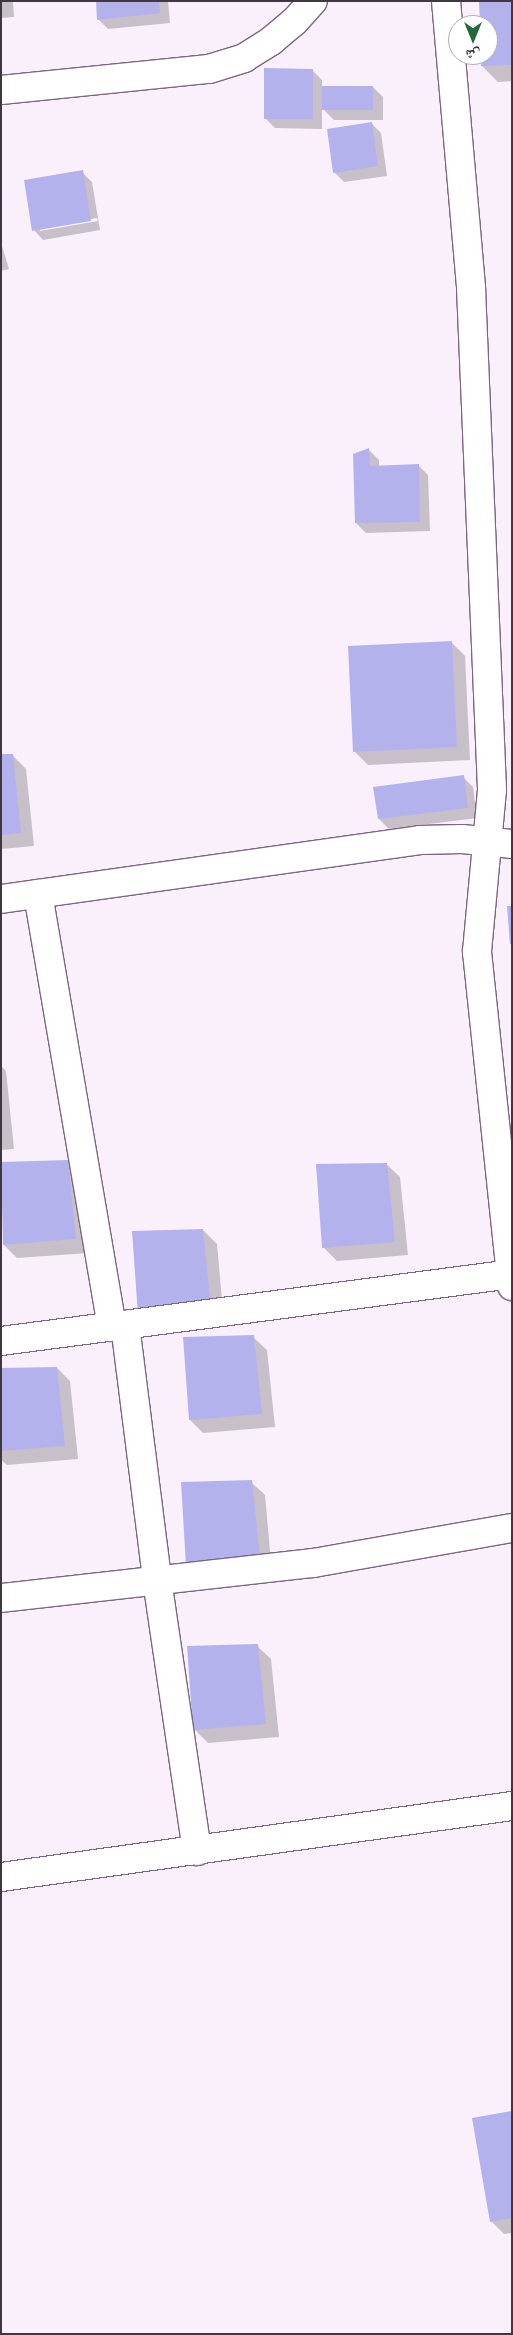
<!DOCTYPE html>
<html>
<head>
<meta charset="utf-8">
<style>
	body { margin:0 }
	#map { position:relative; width:513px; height:2335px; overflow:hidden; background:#faf0fc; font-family:Bitter,"Noto Naskh Arabic",serif }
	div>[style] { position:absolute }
	.shadow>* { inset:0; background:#0003 }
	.building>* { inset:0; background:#b4b2ec }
	.roads { filter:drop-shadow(1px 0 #7c6681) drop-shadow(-1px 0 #7c6681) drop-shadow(0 1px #7c6681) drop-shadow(0 -1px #7c6681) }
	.minor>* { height:28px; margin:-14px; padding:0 14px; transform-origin:14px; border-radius:14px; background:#fff }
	span { translate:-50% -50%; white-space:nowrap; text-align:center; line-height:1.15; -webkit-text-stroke:4px #fff; paint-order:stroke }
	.frame { position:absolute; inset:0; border:2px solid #403743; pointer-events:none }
	.north { position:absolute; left:448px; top:15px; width:50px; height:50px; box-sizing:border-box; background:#fff; border:1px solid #b3afb4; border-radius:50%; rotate:180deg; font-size:14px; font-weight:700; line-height:20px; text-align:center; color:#403743 }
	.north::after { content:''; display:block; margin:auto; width:18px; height:22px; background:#226b39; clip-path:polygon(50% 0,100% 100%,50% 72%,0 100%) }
</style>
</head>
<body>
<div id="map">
	<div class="shadow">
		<div style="clip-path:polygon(1px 1px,13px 1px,14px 17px,1px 18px)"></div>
		<div style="clip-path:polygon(97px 1px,168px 1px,170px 23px,108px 29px,98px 19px)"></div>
		<div style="clip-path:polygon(512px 1px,512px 81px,498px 82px,482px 66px,482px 55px,488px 55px,488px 25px,481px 25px)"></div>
		<div style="clip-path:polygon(312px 70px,322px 80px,322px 87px,373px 87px,383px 97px,383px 120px,334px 120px,322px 108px,322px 129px,275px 128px,265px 118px)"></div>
		<div style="clip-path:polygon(371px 123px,381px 133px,387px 176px,344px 182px,334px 172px)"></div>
		<div style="clip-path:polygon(evenodd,82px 172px,92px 182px,100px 230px,43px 240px,34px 230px,82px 172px,97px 218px,98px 221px,40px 231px,40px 228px,97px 218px)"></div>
		<div style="clip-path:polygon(1px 243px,9px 269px,1px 271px)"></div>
		<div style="clip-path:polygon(369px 450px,379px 460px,379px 467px,418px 465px,428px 475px,430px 531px,366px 533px,356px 523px)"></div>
		<div style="clip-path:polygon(451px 642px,465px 656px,470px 760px,368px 765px,354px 751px)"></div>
		<div style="clip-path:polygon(1px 755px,12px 755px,26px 769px,34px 846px,1px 849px)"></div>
		<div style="clip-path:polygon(463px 777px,473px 787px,477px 818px,389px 829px,379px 819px)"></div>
		<div style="clip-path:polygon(1px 1066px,6px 1071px,14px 1149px,1px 1150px)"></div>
		<div style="clip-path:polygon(67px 1162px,81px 1175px,89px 1253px,17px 1258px,4px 1245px,1px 1163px)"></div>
		<div style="clip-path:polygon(386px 1164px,400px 1177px,408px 1255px,337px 1261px,323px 1247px)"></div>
		<div style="clip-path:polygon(203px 1230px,217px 1244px,224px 1322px,134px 1232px)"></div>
		<div style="clip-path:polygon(253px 1337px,267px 1350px,275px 1427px,203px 1433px,190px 1420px)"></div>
		<div style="clip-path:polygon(57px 1368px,70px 1381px,78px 1459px,7px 1465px,1px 1460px,1px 1369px)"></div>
		<div style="clip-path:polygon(251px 1482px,265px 1495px,272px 1573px,201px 1579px)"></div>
		<div style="clip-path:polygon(257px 1646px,271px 1659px,279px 1737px,208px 1743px,194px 1729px)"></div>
		<div style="clip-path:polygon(512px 2112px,512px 2233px,504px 2234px,491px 2221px)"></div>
	</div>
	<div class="building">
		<div style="clip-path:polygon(96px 1px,159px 1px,160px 13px,97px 20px)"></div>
		<div style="clip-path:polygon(479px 1px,512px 1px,512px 65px,481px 66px,480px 55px,488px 55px,488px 25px,480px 25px)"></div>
		<div style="clip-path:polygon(264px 68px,313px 69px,313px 119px,264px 119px)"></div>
		<div style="clip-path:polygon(322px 86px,373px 86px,373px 110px,322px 110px)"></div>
		<div style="clip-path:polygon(372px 122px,378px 166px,333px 173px,327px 129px)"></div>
		<div style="clip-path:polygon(83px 170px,91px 221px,32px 231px,24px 180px)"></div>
		<div style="clip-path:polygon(369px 448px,370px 466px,419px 464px,420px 522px,355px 523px,353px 454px)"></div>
		<div style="clip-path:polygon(452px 641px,457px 747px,353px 752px,348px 646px)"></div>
		<div style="clip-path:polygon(1px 754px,13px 754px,21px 833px,1px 835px)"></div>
		<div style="clip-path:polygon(464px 775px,468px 808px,378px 819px,373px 787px)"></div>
		<div style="clip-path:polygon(507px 906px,512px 906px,512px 944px,510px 944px)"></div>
		<div style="clip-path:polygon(68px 1160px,76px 1239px,3px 1245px,1px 1162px)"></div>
		<div style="clip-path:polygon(387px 1163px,395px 1242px,322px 1248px,316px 1164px)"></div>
		<div style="clip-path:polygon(203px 1229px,211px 1309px,138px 1315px,132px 1231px)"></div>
		<div style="clip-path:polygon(254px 1335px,262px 1414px,189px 1420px,183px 1337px)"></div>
		<div style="clip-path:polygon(57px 1367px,65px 1446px,1px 1451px,1px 1368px)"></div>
		<div style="clip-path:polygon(252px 1480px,260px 1559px,186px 1566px,181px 1482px)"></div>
		<div style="clip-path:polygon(258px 1644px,266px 1724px,193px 1730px,187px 1646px)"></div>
		<div style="clip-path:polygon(512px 2111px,512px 2218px,490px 2222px,472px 2118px)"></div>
	</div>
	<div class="roads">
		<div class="minor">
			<div style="left:446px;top:1px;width:288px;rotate:85deg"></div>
			<div style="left:471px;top:288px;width:502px;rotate:87.6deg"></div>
			<div style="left:492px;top:790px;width:163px;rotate:95.3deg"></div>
			<div style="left:477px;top:952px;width:336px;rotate:84deg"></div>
			<div style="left:1px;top:90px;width:209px;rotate:-5.8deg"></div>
			<div style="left:209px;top:69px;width:37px;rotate:-17deg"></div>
			<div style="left:244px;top:58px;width:32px;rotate:-32deg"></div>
			<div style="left:271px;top:41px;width:30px;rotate:-40deg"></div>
			<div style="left:294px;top:22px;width:28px;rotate:-48deg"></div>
			<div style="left:38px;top:894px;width:439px;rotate:80.3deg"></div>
			<div style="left:1px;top:899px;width:423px;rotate:-8deg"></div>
			<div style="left:420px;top:840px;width:42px;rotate:-1.4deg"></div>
			<div style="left:462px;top:839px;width:50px;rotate:5.7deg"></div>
			<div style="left:125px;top:1325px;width:257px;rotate:82.8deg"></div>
			<div style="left:157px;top:1580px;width:274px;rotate:81.6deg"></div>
			<div style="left:1px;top:1341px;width:515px;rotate:-7.47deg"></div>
			<div style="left:1px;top:1598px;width:314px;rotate:-6.4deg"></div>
			<div style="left:313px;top:1563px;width:202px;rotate:-10deg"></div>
			<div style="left:1px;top:1877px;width:516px;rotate:-7.91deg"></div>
		</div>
	</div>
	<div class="frame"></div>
	<div class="north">ش</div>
</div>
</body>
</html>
